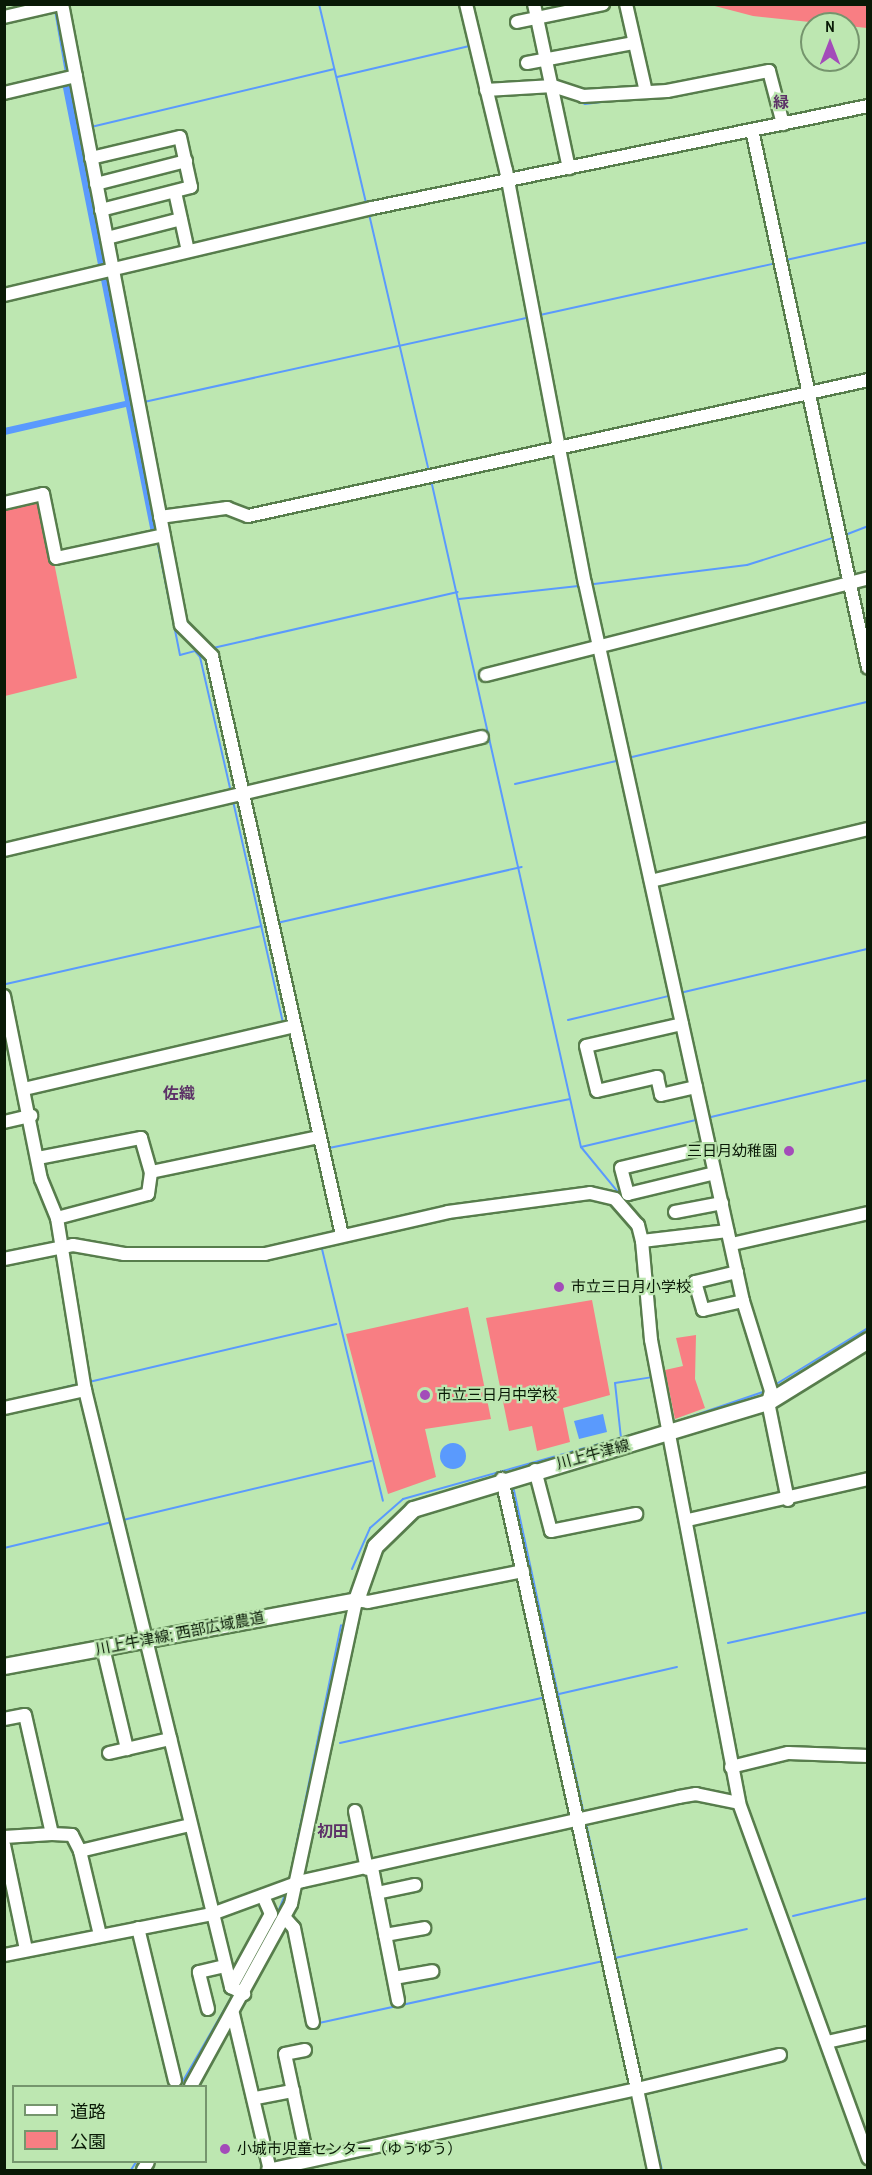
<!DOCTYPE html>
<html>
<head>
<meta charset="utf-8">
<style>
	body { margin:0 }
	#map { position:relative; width:872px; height:2175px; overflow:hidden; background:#bde7b1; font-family:"Archivo Narrow","Noto Sans JP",sans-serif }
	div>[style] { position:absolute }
	.green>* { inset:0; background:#f87e83 }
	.water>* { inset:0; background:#5a9afd }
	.round { border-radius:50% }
	.stream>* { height:2px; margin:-1px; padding:0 1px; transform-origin:1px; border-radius:1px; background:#5a9afd }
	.roads { filter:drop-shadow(2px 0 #577d4c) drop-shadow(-2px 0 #577d4c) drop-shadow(0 2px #577d4c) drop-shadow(0 -2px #577d4c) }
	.minor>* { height:12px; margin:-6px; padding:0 6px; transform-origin:6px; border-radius:6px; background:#fff }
	.major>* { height:15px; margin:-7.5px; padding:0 7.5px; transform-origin:7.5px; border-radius:7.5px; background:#fff }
	.dots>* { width:16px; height:16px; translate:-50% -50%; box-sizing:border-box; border:3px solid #bde7b1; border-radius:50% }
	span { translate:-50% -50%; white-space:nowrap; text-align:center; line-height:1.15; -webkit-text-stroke:4.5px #bde7b1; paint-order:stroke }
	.poi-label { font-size:15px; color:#091906 }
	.right { translate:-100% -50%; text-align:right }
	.left { translate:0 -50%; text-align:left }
	.street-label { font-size:15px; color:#091906 }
	.neighbourhood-label { font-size:16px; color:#5c3167; font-weight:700 }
	.frame { position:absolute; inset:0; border:6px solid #091906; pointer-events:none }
	.legend { position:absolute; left:12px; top:2085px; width:195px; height:78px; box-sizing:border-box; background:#bde7b1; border:2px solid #75956d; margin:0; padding:8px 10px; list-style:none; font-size:18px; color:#091906 }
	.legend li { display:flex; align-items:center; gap:12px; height:30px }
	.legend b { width:30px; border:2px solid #75956d }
	.north { position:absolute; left:800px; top:12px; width:60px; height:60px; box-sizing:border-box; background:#bde7b1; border:2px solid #75956d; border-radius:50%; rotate:0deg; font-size:16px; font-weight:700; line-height:24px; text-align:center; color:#091906 }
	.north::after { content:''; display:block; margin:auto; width:21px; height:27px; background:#a34cb9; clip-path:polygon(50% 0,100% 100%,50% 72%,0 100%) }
</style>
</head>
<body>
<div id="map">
	<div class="green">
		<div style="clip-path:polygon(711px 5px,867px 5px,867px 28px,753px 16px)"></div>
		<div style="clip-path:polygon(41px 497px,77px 678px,5px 696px,4px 505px)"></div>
		<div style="clip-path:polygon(592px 1300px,610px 1395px,563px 1408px,570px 1442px,537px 1451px,532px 1426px,509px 1431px,486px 1318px)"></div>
		<div style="clip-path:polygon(468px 1307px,491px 1419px,425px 1429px,436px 1477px,388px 1494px,346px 1334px)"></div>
		<div style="clip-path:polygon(696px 1335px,695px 1379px,705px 1408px,675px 1419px,665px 1370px,683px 1366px,676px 1338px)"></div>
	</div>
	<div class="water">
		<div style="clip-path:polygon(69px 82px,157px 532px,151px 533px,126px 407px,5px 435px,4px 428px,125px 401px,62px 83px)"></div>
		<div style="clip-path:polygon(603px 1414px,607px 1432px,579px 1439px,574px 1421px)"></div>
		<div class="round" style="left:440px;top:1443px;width:26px;height:26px"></div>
	</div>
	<div class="stream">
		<div style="left:319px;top:4px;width:204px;rotate:76.7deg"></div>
		<div style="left:55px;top:10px;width:64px;rotate:80.1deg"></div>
		<div style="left:337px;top:77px;width:136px;rotate:-13.2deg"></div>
		<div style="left:562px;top:95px;width:25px;rotate:21deg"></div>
		<div style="left:585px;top:104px;width:35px;rotate:-7deg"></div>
		<div style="left:91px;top:127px;width:250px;rotate:-13.4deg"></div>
		<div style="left:369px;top:214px;width:264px;rotate:76.9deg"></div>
		<div style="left:786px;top:260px;width:84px;rotate:-12.4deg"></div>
		<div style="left:540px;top:315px;width:237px;rotate:-12.4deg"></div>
		<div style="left:144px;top:402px;width:396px;rotate:-12.4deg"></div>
		<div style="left:431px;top:480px;width:684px;rotate:77.33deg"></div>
		<div style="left:581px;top:1147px;width:58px;rotate:50.6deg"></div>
		<div style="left:845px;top:535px;width:25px;rotate:-21deg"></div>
		<div style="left:157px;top:540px;width:117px;rotate:78.7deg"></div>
		<div style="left:180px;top:655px;width:16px;rotate:-15deg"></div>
		<div style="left:195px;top:651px;width:8px;rotate:50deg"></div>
		<div style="left:200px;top:657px;width:139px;rotate:77.1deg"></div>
		<div style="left:594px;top:584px;width:154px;rotate:-7.1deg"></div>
		<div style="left:747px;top:565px;width:89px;rotate:-17.6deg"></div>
		<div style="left:459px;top:599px;width:120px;rotate:-6.2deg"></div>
		<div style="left:213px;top:648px;width:251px;rotate:-12.9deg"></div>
		<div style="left:632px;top:757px;width:241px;rotate:-13.2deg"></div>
		<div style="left:515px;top:784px;width:104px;rotate:-12.8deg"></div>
		<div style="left:233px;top:801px;width:227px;rotate:77.3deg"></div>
		<div style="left:277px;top:923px;width:251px;rotate:-12.9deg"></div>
		<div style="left:6px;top:984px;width:262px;rotate:-12.8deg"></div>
		<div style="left:684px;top:992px;width:189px;rotate:-13.2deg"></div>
		<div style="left:568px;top:1020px;width:104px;rotate:-13.4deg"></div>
		<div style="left:316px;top:1094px;width:131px;rotate:76.8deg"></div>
		<div style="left:20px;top:1095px;width:18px;rotate:87deg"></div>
		<div style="left:711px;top:1117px;width:161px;rotate:-13.3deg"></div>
		<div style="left:581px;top:1147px;width:118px;rotate:-13.2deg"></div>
		<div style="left:329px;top:1148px;width:246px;rotate:-11.5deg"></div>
		<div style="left:322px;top:1249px;width:259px;rotate:76.4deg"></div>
		<div style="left:641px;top:1293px;width:45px;rotate:84.9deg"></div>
		<div style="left:89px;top:1382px;width:254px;rotate:-13.2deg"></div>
		<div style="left:773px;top:1386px;width:111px;rotate:-31.4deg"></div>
		<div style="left:19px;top:1399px;width:61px;rotate:-14.3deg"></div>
		<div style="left:672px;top:1423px;width:99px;rotate:-18.8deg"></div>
		<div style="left:621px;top:1438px;width:55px;rotate:-96.2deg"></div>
		<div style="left:615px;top:1383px;width:36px;rotate:-9deg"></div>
		<div style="left:651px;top:1377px;width:21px;rotate:-98deg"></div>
		<div style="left:513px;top:1486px;width:337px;rotate:77.8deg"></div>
		<div style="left:123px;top:1520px;width:255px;rotate:-13.4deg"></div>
		<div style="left:4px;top:1548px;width:111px;rotate:-13.5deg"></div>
		<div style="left:352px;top:1569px;width:45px;rotate:-66.3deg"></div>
		<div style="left:370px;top:1528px;width:44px;rotate:-41.3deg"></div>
		<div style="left:403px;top:1499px;width:262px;rotate:-15.7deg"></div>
		<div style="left:728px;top:1643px;width:143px;rotate:-12.5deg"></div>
		<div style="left:559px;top:1694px;width:121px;rotate:-12.9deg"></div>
		<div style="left:340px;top:1743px;width:210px;rotate:-12.6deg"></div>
		<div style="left:586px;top:1823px;width:267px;rotate:77.7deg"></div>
		<div style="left:289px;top:1881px;width:261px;rotate:-78.5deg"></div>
		<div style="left:793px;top:1916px;width:77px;rotate:-13.5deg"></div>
		<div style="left:276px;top:1917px;width:27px;rotate:-68deg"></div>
		<div style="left:615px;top:1958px;width:135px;rotate:-12.4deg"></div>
		<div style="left:249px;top:1967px;width:51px;rotate:-61.9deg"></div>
		<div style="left:319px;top:2023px;width:291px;rotate:-12.3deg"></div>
		<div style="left:180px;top:2086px;width:108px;rotate:-59.9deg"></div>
		<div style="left:645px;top:2093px;width:79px;rotate:77.6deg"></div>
		<div style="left:131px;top:2170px;width:9px;rotate:-58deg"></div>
	</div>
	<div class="roads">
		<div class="minor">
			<div style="left:62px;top:4px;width:632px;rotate:79.15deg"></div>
			<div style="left:181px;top:625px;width:44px;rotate:45deg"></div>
			<div style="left:212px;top:656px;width:593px;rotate:77.35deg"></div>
			<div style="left:466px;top:4px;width:171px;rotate:76.5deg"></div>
			<div style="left:506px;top:170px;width:420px;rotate:79.2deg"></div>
			<div style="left:585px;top:583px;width:735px;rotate:77.59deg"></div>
			<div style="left:743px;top:1301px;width:94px;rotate:72.7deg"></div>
			<div style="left:771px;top:1391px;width:11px;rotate:105deg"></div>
			<div style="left:768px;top:1402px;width:100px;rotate:78.5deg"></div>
			<div style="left:534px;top:4px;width:168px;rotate:78deg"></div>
			<div style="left:626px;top:4px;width:90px;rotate:77.2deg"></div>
			<div style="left:4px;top:17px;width:57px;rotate:-13.1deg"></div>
			<div style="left:517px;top:22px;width:88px;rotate:-11.8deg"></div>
			<div style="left:527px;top:63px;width:109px;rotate:-10.6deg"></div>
			<div style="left:486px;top:90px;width:67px;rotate:-3.4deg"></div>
			<div style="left:553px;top:86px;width:32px;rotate:18deg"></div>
			<div style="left:583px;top:96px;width:84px;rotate:-3.4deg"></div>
			<div style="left:667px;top:91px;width:104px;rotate:-11.1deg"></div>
			<div style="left:769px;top:71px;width:55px;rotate:75.2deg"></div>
			<div style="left:4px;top:93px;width:74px;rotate:-13.3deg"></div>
			<div style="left:752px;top:130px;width:550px;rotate:77.83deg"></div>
			<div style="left:91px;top:158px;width:91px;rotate:-13.3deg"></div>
			<div style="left:180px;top:137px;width:51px;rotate:77.6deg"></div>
			<div style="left:191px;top:187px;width:93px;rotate:165.7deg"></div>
			<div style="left:96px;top:184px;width:93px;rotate:-14.3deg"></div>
			<div style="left:175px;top:192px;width:60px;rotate:77.6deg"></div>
			<div style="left:107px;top:238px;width:76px;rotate:-14.4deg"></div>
			<div style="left:4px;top:295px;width:378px;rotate:-13.3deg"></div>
			<div style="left:372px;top:208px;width:506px;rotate:-11.62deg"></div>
			<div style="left:4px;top:503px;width:40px;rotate:-13deg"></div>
			<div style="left:43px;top:494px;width:65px;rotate:78.5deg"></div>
			<div style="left:56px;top:558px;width:110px;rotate:-12deg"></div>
			<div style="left:160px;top:517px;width:68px;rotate:-7.7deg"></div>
			<div style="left:227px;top:508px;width:22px;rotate:21deg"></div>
			<div style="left:248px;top:516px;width:635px;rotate:-12.37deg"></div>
			<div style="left:486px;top:675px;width:394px;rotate:-14.2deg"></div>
			<div style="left:4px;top:850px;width:491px;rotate:-13.3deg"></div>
			<div style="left:651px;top:881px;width:223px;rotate:-13.5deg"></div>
			<div style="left:4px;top:996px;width:187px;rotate:78.6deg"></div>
			<div style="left:41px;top:1179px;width:42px;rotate:67.7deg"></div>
			<div style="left:57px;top:1218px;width:174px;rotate:80.8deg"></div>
			<div style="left:85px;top:1390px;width:615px;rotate:76.26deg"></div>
			<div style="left:231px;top:1987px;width:15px;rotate:28deg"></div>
			<div style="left:682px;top:1024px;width:98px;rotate:167.1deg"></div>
			<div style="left:586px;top:1046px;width:46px;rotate:76.3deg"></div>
			<div style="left:597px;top:1091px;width:62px;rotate:-13.1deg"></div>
			<div style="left:657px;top:1077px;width:18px;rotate:77deg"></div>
			<div style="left:661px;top:1095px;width:36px;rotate:-13deg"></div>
			<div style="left:24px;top:1089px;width:277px;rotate:-13.1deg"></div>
			<div style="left:4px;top:1122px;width:28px;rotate:-13deg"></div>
			<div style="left:709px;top:1147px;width:90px;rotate:166.6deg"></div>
			<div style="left:621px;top:1168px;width:27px;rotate:75deg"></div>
			<div style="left:628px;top:1194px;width:89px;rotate:-13.6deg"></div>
			<div style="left:38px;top:1158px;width:105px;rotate:-11deg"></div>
			<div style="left:141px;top:1138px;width:35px;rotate:74deg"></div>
			<div style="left:151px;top:1172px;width:172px;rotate:-11.8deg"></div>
			<div style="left:675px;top:1212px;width:48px;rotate:-10.8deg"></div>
			<div style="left:57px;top:1218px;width:94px;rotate:-14.8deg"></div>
			<div style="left:148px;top:1194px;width:22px;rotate:-82deg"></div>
			<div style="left:642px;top:1241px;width:86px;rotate:-6.7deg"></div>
			<div style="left:732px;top:1244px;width:139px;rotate:-12.8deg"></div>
			<div style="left:4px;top:1259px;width:70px;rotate:-11.5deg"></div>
			<div style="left:73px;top:1245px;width:52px;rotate:10deg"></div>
			<div style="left:124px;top:1254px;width:141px"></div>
			<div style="left:265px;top:1254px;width:188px;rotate:-12.9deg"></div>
			<div style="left:448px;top:1212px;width:143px;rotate:-7.6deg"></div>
			<div style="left:590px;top:1193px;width:26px;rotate:13deg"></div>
			<div style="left:615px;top:1199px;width:35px;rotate:49deg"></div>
			<div style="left:638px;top:1225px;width:16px;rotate:76deg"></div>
			<div style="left:642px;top:1241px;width:99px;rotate:84.8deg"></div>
			<div style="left:651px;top:1340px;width:471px;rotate:79.2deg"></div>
			<div style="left:739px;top:1803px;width:44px;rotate:-168.2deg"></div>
			<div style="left:696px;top:1794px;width:17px;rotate:170deg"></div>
			<div style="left:679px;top:1797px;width:386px;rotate:167.4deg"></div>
			<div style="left:302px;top:1881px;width:96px;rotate:159.9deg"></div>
			<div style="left:212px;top:1914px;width:212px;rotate:168.8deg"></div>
			<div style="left:737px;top:1272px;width:43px;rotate:166.6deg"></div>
			<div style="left:695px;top:1282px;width:29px;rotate:74deg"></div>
			<div style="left:703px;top:1310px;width:41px;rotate:-12.7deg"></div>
			<div style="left:4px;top:1408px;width:83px;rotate:-12.5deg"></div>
			<div style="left:535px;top:1470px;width:63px;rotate:75.3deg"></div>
			<div style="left:551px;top:1531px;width:87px;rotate:-11.3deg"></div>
			<div style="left:688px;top:1520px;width:185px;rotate:-12.8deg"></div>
			<div style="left:103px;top:1648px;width:104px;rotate:76.6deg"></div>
			<div style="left:4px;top:1719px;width:21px;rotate:-11deg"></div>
			<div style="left:25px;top:1715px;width:122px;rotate:77.2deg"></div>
			<div style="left:52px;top:1834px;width:20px;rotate:3deg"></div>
			<div style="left:72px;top:1835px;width:18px;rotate:63deg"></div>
			<div style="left:80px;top:1851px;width:86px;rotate:76.6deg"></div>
			<div style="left:109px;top:1753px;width:63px;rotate:-12.9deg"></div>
			<div style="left:731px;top:1767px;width:59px;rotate:-13.8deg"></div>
			<div style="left:788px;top:1753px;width:80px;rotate:2.1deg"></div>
			<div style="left:739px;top:1803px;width:378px;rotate:70deg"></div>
			<div style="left:355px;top:1811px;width:59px;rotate:78.3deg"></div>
			<div style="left:4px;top:1837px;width:48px;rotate:-3.6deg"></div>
			<div style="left:4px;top:1845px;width:106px;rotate:78.1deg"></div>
			<div style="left:80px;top:1851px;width:113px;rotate:-13.3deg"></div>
			<div style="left:372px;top:1868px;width:135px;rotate:78.9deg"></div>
			<div style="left:377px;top:1893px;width:39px;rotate:-12deg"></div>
			<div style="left:285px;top:1918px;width:13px;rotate:48deg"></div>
			<div style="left:294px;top:1928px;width:96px;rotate:78.6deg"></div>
			<div style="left:138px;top:1928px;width:157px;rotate:76.4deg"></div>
			<div style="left:385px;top:1935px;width:40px;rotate:-10deg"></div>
			<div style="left:394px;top:1978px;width:39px;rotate:-10deg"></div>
			<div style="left:231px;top:1987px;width:83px;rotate:-61.3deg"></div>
			<div style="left:271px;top:1914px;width:20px;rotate:-114deg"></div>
			<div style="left:208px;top:2009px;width:38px;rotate:-104deg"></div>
			<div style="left:199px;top:1972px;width:27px;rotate:-13deg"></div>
			<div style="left:233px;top:2014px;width:160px;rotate:76.7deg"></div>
			<div style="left:827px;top:2042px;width:42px;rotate:-12.4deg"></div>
			<div style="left:305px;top:2050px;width:20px;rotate:169deg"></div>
			<div style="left:285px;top:2054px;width:109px;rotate:77.9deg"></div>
			<div style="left:191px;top:2086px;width:208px;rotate:-61.2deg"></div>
			<div style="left:291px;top:1904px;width:311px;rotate:-77.9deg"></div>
			<div style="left:356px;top:1600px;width:12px;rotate:9deg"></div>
			<div style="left:368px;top:1602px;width:158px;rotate:-11.3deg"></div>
			<div style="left:256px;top:2098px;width:38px;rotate:-11deg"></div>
			<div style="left:143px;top:2170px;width:9px;rotate:-58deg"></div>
			<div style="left:268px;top:2170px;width:378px;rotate:-12.4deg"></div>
			<div style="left:637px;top:2089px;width:625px;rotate:-102.48deg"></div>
			<div style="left:654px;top:2170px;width:83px;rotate:-101.9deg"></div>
			<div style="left:637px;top:2089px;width:147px;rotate:-13.4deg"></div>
		</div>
		<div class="major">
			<div style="left:4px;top:1666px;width:358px;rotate:-10.6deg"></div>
			<div style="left:356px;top:1600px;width:57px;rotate:-70.6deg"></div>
			<div style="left:375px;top:1546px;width:53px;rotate:-44.2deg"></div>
			<div style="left:413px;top:1509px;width:371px;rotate:-16.8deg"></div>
			<div style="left:768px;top:1402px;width:118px;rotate:-31.8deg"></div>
		</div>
	</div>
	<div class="dots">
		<div style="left:789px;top:1151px;background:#a34cb9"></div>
		<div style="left:559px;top:1287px;background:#a34cb9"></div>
		<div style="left:425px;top:1395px;background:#a34cb9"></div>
		<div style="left:225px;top:2149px;background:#a34cb9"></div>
	</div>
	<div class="poi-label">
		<span class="right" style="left:777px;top:1151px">三日月幼稚園</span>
		<span class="left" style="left:571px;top:1287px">市立三日月小学校</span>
		<span class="left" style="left:437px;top:1395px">市立三日月中学校</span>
		<span class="left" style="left:237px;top:2149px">小城市児童センター（ゆうゆう）</span>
	</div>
	<div class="street-label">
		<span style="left:593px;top:1454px;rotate:-15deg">川上牛津線</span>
		<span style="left:180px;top:1633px;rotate:-11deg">川上牛津線; 西部広域農道</span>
	</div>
	<div class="neighbourhood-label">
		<span style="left:781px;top:102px">緑</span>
		<span style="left:179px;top:1093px">佐織</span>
		<span style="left:333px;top:1831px">初田</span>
	</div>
	<div class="frame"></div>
	<ul class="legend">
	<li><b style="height:8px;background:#fff"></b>道路</li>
	<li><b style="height:16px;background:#f87e83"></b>公園</li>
	</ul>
	<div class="north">N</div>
</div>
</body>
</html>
